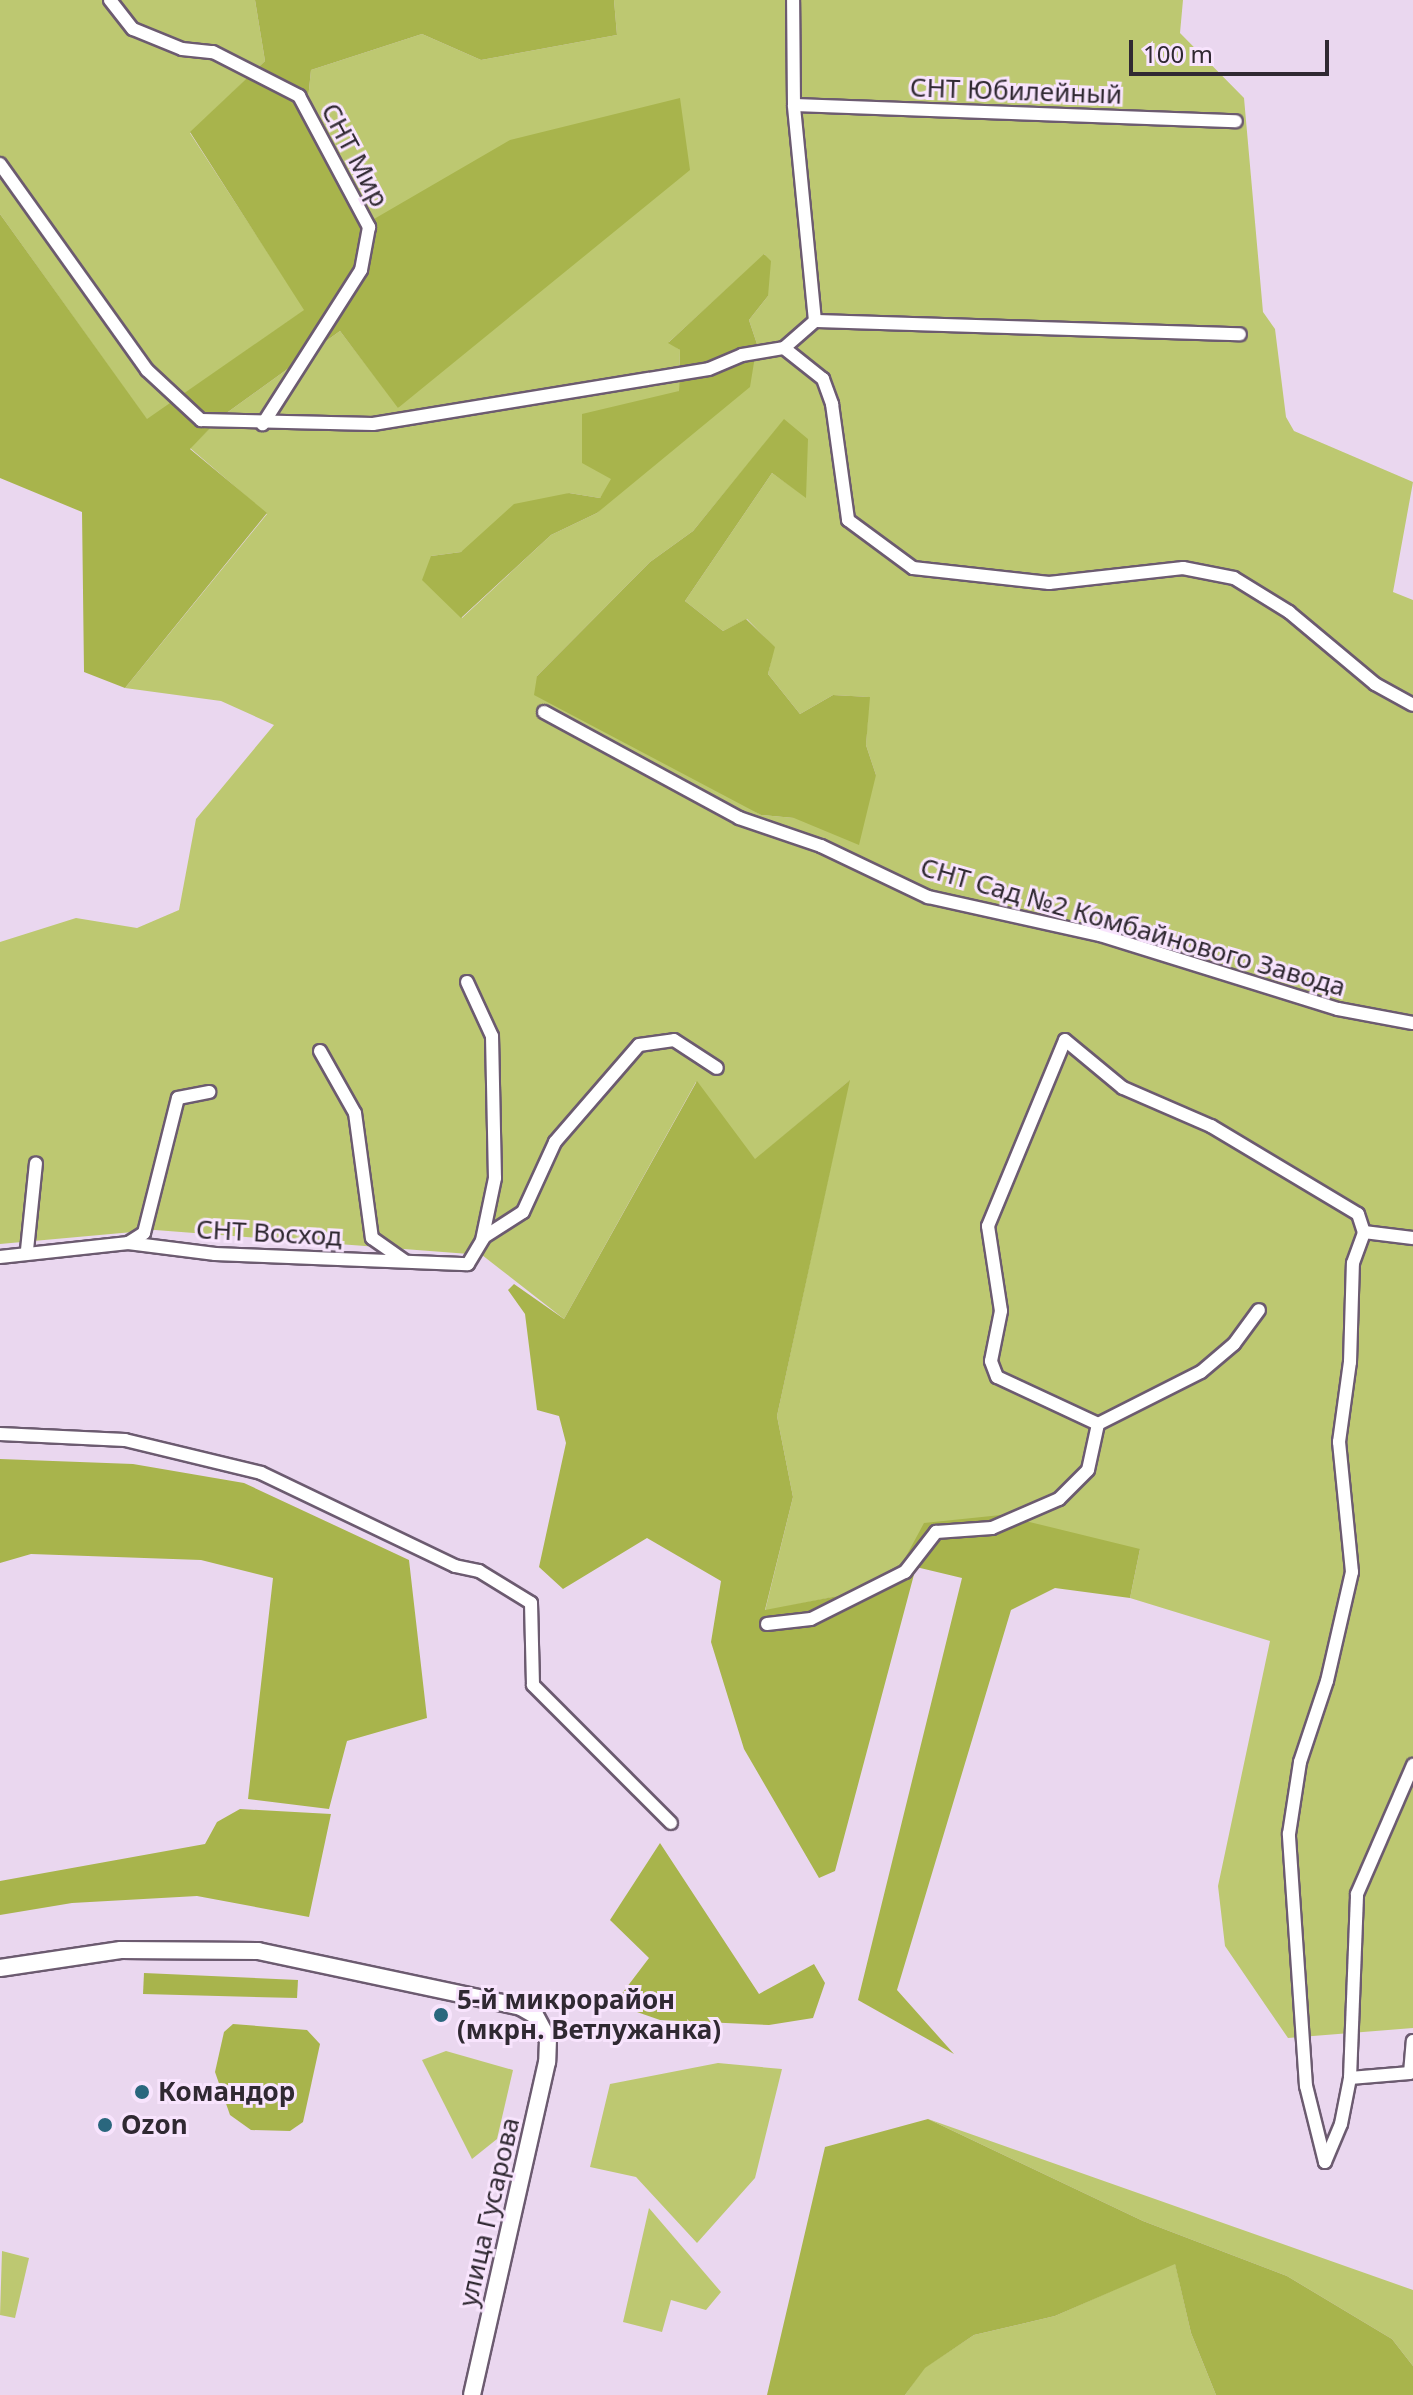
<!DOCTYPE html>
<html>
<head>
<meta charset="utf-8">
<style>
	body { margin:0 }
	#map { position:relative; width:1413px; height:2395px; overflow:hidden; background:#ead7ef; font-family:"Noto Sans",sans-serif }
	div>[style] { position:absolute }
	.green>* { inset:0; background:#bdc871 }
	.forest>* { inset:0; background:#a8b44c }
	.roads { filter:drop-shadow(2px 0 #6c5b70) drop-shadow(-2px 0 #6c5b70) drop-shadow(0 2px #6c5b70) drop-shadow(0 -2px #6c5b70) }
	.minor>* { height:12px; margin:-6px; padding:0 6px; transform-origin:6px; border-radius:6px; background:#fff }
	.tertiary>* { height:16px; margin:-8px; padding:0 8px; transform-origin:8px; border-radius:8px; background:#fff }
	.dots>* { width:22px; height:22px; translate:-50% -50%; box-sizing:border-box; border:4px solid #f8e4fd; border-radius:50% }
	span { translate:-50% -50%; white-space:nowrap; text-align:center; line-height:1.15; -webkit-text-stroke:6px #f8e4fd; paint-order:stroke }
	.street-label { font-size:26px; color:#302932 }
	.poi-label { font-size:26px; color:#302932; font-weight:700 }
	.left { translate:0 -50%; text-align:left }
	.scale { position:absolute; left:1129px; top:40px; width:200px; height:36px; box-sizing:border-box; border:4px solid #302932; border-top:0; padding-left:10px; font-size:24px; line-height:28px; white-space:nowrap; color:#302932; -webkit-text-stroke:6px #f8e4fd; paint-order:stroke }
</style>
</head>
<body>
<div id="map">
	<div class="green">
		<div style="clip-path:polygon(0 0,255px 0,265px 61px,190px 133px,305px 310px,147px 420px,0 214px)"></div>
		<div style="clip-path:polygon(evenodd,614px 0,1183px 0,1180px 33px,1244px 98px,1263px 312px,1275px 329px,1286px 417px,1294px 431px,1413px 482px,1393px 592px,1413px 600px,1413px 2028px,1288px 2038px,1225px 1946px,1218px 1886px,1270px 1641px,1130px 1598px,1140px 1549px,903px 1562px,848px 1594px,765px 1611px,793px 1497px,777px 1416px,849px 1081px,755px 1160px,696px 1082px,564px 1319px,482px 1255px,155px 1230px,0 1244px,0 942px,76px 918px,137px 928px,179px 910px,196px 819px,274px 725px,221px 701px,125px 688px,267px 514px,190px 448px,221px 417px,340px 331px,399px 408px,362px 226px,306px 119px,311px 70px,422px 34px,481px 60px,617px 35px,614px 0,765px 254px,768px 296px,749px 320px,757px 344px,597px 513px,551px 535px,462px 618px,431px 556px,461px 552px,569px 493px,600px 498px,679px 391px,680px 350px,669px 342px,765px 254px,614px 0,784px 420px,806px 497px,772px 473px,685px 601px,723px 631px,747px 619px,774px 647px,768px 674px,800px 714px,833px 695px,869px 697px,866px 745px,876px 775px,794px 818px,761px 815px,537px 676px,650px 562px,693px 531px,784px 420px)"></div>
		<div style="clip-path:polygon(446px 2051px,513px 2070px,497px 2139px,472px 2159px,422px 2060px)"></div>
		<div style="clip-path:polygon(718px 2063px,782px 2069px,755px 2178px,697px 2243px,636px 2177px,590px 2167px,610px 2084px)"></div>
		<div style="clip-path:polygon(928px 2119px,1413px 2290px,1413px 2366px,1392px 2339px,1287px 2276px,1143px 2221px)"></div>
		<div style="clip-path:polygon(649px 2208px,721px 2292px,706px 2310px,671px 2300px,662px 2332px,623px 2322px)"></div>
		<div style="clip-path:polygon(2px 2251px,29px 2258px,15px 2318px,0 2315px)"></div>
		<div style="clip-path:polygon(1175px 2263px,1191px 2333px,1216px 2395px,905px 2395px,924px 2368px,974px 2335px,1055px 2316px)"></div>
	</div>
	<div class="forest">
		<div style="clip-path:polygon(255px 0,614px 0,617px 35px,481px 60px,422px 34px,311px 70px,306px 119px,362px 226px,510px 140px,680px 98px,690px 170px,398px 408px,340px 331px,221px 417px,190px 449px,267px 513px,125px 688px,84px 672px,82px 512px,0 478px,0 214px,147px 419px,304px 310px,190px 132px,265px 61px)"></div>
		<div style="clip-path:polygon(764px 254px,771px 261px,768px 296px,749px 320px,757px 344px,750px 387px,597px 513px,551px 535px,461px 618px,422px 580px,431px 556px,461px 552px,514px 504px,569px 493px,600px 498px,611px 479px,582px 463px,582px 414px,679px 391px,680px 350px,668px 343px)"></div>
		<div style="clip-path:polygon(784px 419px,808px 439px,806px 498px,772px 473px,685px 601px,723px 631px,746px 619px,775px 647px,768px 674px,800px 714px,833px 695px,870px 697px,866px 745px,876px 775px,859px 845px,794px 818px,761px 815px,534px 695px,537px 676px,650px 562px,693px 531px)"></div>
		<div style="clip-path:polygon(850px 1080px,777px 1416px,793px 1497px,765px 1610px,848px 1594px,903px 1562px,924px 1523px,1001px 1515px,1140px 1549px,1130px 1598px,1055px 1588px,1011px 1610px,897px 1990px,954px 2054px,858px 2000px,962px 1578px,916px 1567px,835px 1871px,819px 1878px,744px 1749px,711px 1642px,721px 1581px,647px 1538px,563px 1589px,539px 1567px,566px 1443px,559px 1416px,537px 1410px,525px 1314px,508px 1290px,514px 1284px,564px 1319px,697px 1081px,755px 1159px)"></div>
		<div style="clip-path:polygon(0 1459px,133px 1464px,244px 1483px,409px 1560px,427px 1718px,347px 1741px,329px 1809px,248px 1799px,273px 1578px,201px 1560px,31px 1554px,0 1563px)"></div>
		<div style="clip-path:polygon(240px 1809px,331px 1814px,309px 1917px,197px 1896px,72px 1903px,0 1915px,0 1881px,205px 1844px,217px 1822px)"></div>
		<div style="clip-path:polygon(660px 1843px,759px 1994px,814px 1964px,825px 1983px,813px 2018px,769px 2025px,660px 2020px,614px 2004px,649px 1958px,610px 1920px)"></div>
		<div style="clip-path:polygon(144px 1973px,298px 1980px,297px 1998px,143px 1994px)"></div>
		<div style="clip-path:polygon(233px 2024px,307px 2030px,320px 2044px,303px 2122px,290px 2131px,251px 2130px,230px 2115px,215px 2072px,224px 2032px)"></div>
		<div style="clip-path:polygon(928px 2119px,1143px 2221px,1287px 2276px,1392px 2339px,1413px 2366px,1413px 2395px,1216px 2395px,1191px 2333px,1175px 2264px,1055px 2316px,974px 2335px,925px 2368px,905px 2395px,767px 2395px,825px 2147px)"></div>
	</div>
	<div class="roads">
		<div class="minor">
			<div style="left:110px;top:0;width:37px;rotate:52deg"></div>
			<div style="left:133px;top:29px;width:53px;rotate:22.2deg"></div>
			<div style="left:182px;top:49px;width:31px;rotate:6deg"></div>
			<div style="left:213px;top:52px;width:97px;rotate:27.1deg"></div>
			<div style="left:299px;top:96px;width:149px;rotate:61.9deg"></div>
			<div style="left:369px;top:227px;width:44px;rotate:100.5deg"></div>
			<div style="left:361px;top:270px;width:183px;rotate:122.5deg"></div>
			<div style="left:794px;top:105px;width:442px;rotate:2.1deg"></div>
			<div style="left:0;top:164px;width:253px;rotate:54.5deg"></div>
			<div style="left:147px;top:370px;width:74px;rotate:42.8deg"></div>
			<div style="left:201px;top:420px;width:172px;rotate:1.3deg"></div>
			<div style="left:373px;top:424px;width:340px;rotate:-9.3deg"></div>
			<div style="left:709px;top:369px;width:36px;rotate:-23deg"></div>
			<div style="left:742px;top:355px;width:43px;rotate:-9.5deg"></div>
			<div style="left:815px;top:321px;width:425px;rotate:1.8deg"></div>
			<div style="left:784px;top:348px;width:50px;rotate:38.5deg"></div>
			<div style="left:823px;top:379px;width:27px;rotate:70deg"></div>
			<div style="left:832px;top:404px;width:117px;rotate:82.1deg"></div>
			<div style="left:848px;top:520px;width:81px;rotate:36.4deg"></div>
			<div style="left:913px;top:568px;width:137px;rotate:6.3deg"></div>
			<div style="left:1049px;top:583px;width:135px;rotate:-6.4deg"></div>
			<div style="left:1183px;top:568px;width:52px;rotate:11.1deg"></div>
			<div style="left:1234px;top:578px;width:65px;rotate:31.7deg"></div>
			<div style="left:1289px;top:612px;width:112px;rotate:39.9deg"></div>
			<div style="left:1375px;top:684px;width:43px;rotate:28.9deg"></div>
			<div style="left:784px;top:348px;width:41px;rotate:-41.1deg"></div>
			<div style="left:815px;top:321px;width:217px;rotate:-95.6deg"></div>
			<div style="left:794px;top:105px;width:105px;rotate:-90.5deg"></div>
			<div style="left:544px;top:712px;width:222px;rotate:28.5deg"></div>
			<div style="left:739px;top:818px;width:87px;rotate:18.9deg"></div>
			<div style="left:821px;top:846px;width:119px;rotate:25.5deg"></div>
			<div style="left:928px;top:897px;width:176px;rotate:12.5deg"></div>
			<div style="left:1100px;top:935px;width:249px;rotate:17.3deg"></div>
			<div style="left:1338px;top:1009px;width:76px;rotate:10.6deg"></div>
			<div style="left:467px;top:982px;width:60px;rotate:65.2deg"></div>
			<div style="left:492px;top:1036px;width:142px;rotate:88.8deg"></div>
			<div style="left:495px;top:1178px;width:63px;rotate:101.8deg"></div>
			<div style="left:320px;top:1051px;width:71px;rotate:60.6deg"></div>
			<div style="left:355px;top:1113px;width:126px;rotate:82.3deg"></div>
			<div style="left:372px;top:1238px;width:39px;rotate:35deg"></div>
			<div style="left:128px;top:1243px;width:19px;rotate:-32deg"></div>
			<div style="left:144px;top:1233px;width:139px;rotate:-75.9deg"></div>
			<div style="left:178px;top:1098px;width:32px;rotate:-11deg"></div>
			<div style="left:27px;top:1250px;width:87px;rotate:-84.1deg"></div>
			<div style="left:0;top:1257px;width:129px;rotate:-6.2deg"></div>
			<div style="left:128px;top:1243px;width:88px;rotate:7.2deg"></div>
			<div style="left:215px;top:1254px;width:253px;rotate:2.3deg"></div>
			<div style="left:468px;top:1264px;width:31px;rotate:-59deg"></div>
			<div style="left:484px;top:1237px;width:46px;rotate:-32.7deg"></div>
			<div style="left:523px;top:1212px;width:77px;rotate:-65.4deg"></div>
			<div style="left:555px;top:1142px;width:128px;rotate:-49.1deg"></div>
			<div style="left:639px;top:1045px;width:35px;rotate:-8deg"></div>
			<div style="left:674px;top:1040px;width:51px;rotate:33.1deg"></div>
			<div style="left:1098px;top:1424px;width:111px;rotate:-155deg"></div>
			<div style="left:997px;top:1377px;width:17px;rotate:-111deg"></div>
			<div style="left:991px;top:1361px;width:51px;rotate:-78.7deg"></div>
			<div style="left:1001px;top:1311px;width:86px;rotate:-98.7deg"></div>
			<div style="left:988px;top:1226px;width:201px;rotate:-67.5deg"></div>
			<div style="left:1065px;top:1040px;width:75px;rotate:39.6deg"></div>
			<div style="left:1123px;top:1088px;width:96px;rotate:23.4deg"></div>
			<div style="left:1211px;top:1126px;width:171px;rotate:30.9deg"></div>
			<div style="left:1358px;top:1214px;width:19px;rotate:72deg"></div>
			<div style="left:0;top:1434px;width:125px;rotate:2.7deg"></div>
			<div style="left:125px;top:1440px;width:140px;rotate:13.6deg"></div>
			<div style="left:261px;top:1473px;width:215px;rotate:25.6deg"></div>
			<div style="left:455px;top:1566px;width:25px;rotate:12deg"></div>
			<div style="left:479px;top:1571px;width:61px;rotate:31.6deg"></div>
			<div style="left:531px;top:1603px;width:82px;rotate:88.6deg"></div>
			<div style="left:533px;top:1685px;width:195px;rotate:45deg"></div>
			<div style="left:767px;top:1624px;width:44px;rotate:-6.5deg"></div>
			<div style="left:811px;top:1619px;width:105px;rotate:-26.6deg"></div>
			<div style="left:905px;top:1572px;width:51px;rotate:-52.2deg"></div>
			<div style="left:936px;top:1532px;width:56px;rotate:-4.1deg"></div>
			<div style="left:992px;top:1528px;width:73px;rotate:-23.4deg"></div>
			<div style="left:1059px;top:1499px;width:41px;rotate:-45deg"></div>
			<div style="left:1088px;top:1470px;width:47px;rotate:-77.7deg"></div>
			<div style="left:1098px;top:1424px;width:115px;rotate:-26.8deg"></div>
			<div style="left:1201px;top:1372px;width:43px;rotate:-40.3deg"></div>
			<div style="left:1234px;top:1344px;width:42px;rotate:-53.7deg"></div>
			<div style="left:1350px;top:2078px;width:184px;rotate:-87.8deg"></div>
			<div style="left:1357px;top:1894px;width:141px;rotate:-66.5deg"></div>
			<div style="left:1325px;top:2162px;width:78px;rotate:-104deg"></div>
			<div style="left:1306px;top:2086px;width:253px;rotate:-93.9deg"></div>
			<div style="left:1289px;top:1834px;width:73px;rotate:-81.3deg"></div>
			<div style="left:1300px;top:1762px;width:85px;rotate:-71.6deg"></div>
			<div style="left:1327px;top:1681px;width:112px;rotate:-77.1deg"></div>
			<div style="left:1352px;top:1572px;width:131px;rotate:-95.7deg"></div>
			<div style="left:1339px;top:1442px;width:81px;rotate:-82.2deg"></div>
			<div style="left:1350px;top:1362px;width:99px;rotate:-88.3deg"></div>
			<div style="left:1353px;top:1263px;width:33px;rotate:-70deg"></div>
			<div style="left:1364px;top:1232px;width:49px;rotate:7deg"></div>
			<div style="left:1325px;top:2162px;width:41px;rotate:-67.2deg"></div>
			<div style="left:1341px;top:2124px;width:47px;rotate:-78.9deg"></div>
			<div style="left:1350px;top:2078px;width:60px;rotate:-4.8deg"></div>
			<div style="left:1410px;top:2073px;width:32px;rotate:-85deg"></div>
		</div>
		<div class="tertiary">
			<div style="left:0;top:1968px;width:122px;rotate:-8.5deg"></div>
			<div style="left:121px;top:1950px;width:137px;rotate:0.4deg"></div>
			<div style="left:258px;top:1951px;width:269px;rotate:12deg"></div>
			<div style="left:521px;top:2007px;width:16px;rotate:30deg"></div>
			<div style="left:535px;top:2015px;width:27px;rotate:62deg"></div>
			<div style="left:548px;top:2039px;width:23px;rotate:92deg"></div>
			<div style="left:547px;top:2062px;width:341px;rotate:102.7deg"></div>
		</div>
	</div>
	<div class="dots">
		<div style="left:441px;top:2015px;background:#2a677e"></div>
		<div style="left:142px;top:2092px;background:#2a677e"></div>
		<div style="left:105px;top:2125px;background:#2a677e"></div>
	</div>
	<div class="street-label">
		<span style="left:1016px;top:91px;rotate:2deg">СНТ Юбилейный</span>
		<span style="left:355px;top:155px;rotate:62deg">СНТ Мир</span>
		<span style="left:1133px;top:927px;rotate:16deg">СНТ Сад №2 Комбайнового Завода</span>
		<span style="left:269px;top:1233px;rotate:3deg">СНТ Восход</span>
		<span style="left:489px;top:2212px;rotate:-77deg">улица Гусарова</span>
	</div>
	<div class="poi-label">
		<span class="left" style="left:457px;top:2015px">5-й микрорайон<br>(мкрн. Ветлужанка)</span>
		<span class="left" style="left:158px;top:2092px">Командор</span>
		<span class="left" style="left:121px;top:2125px">Ozon</span>
	</div>
	<div class="scale">100 m</div>
</div>
</body>
</html>
